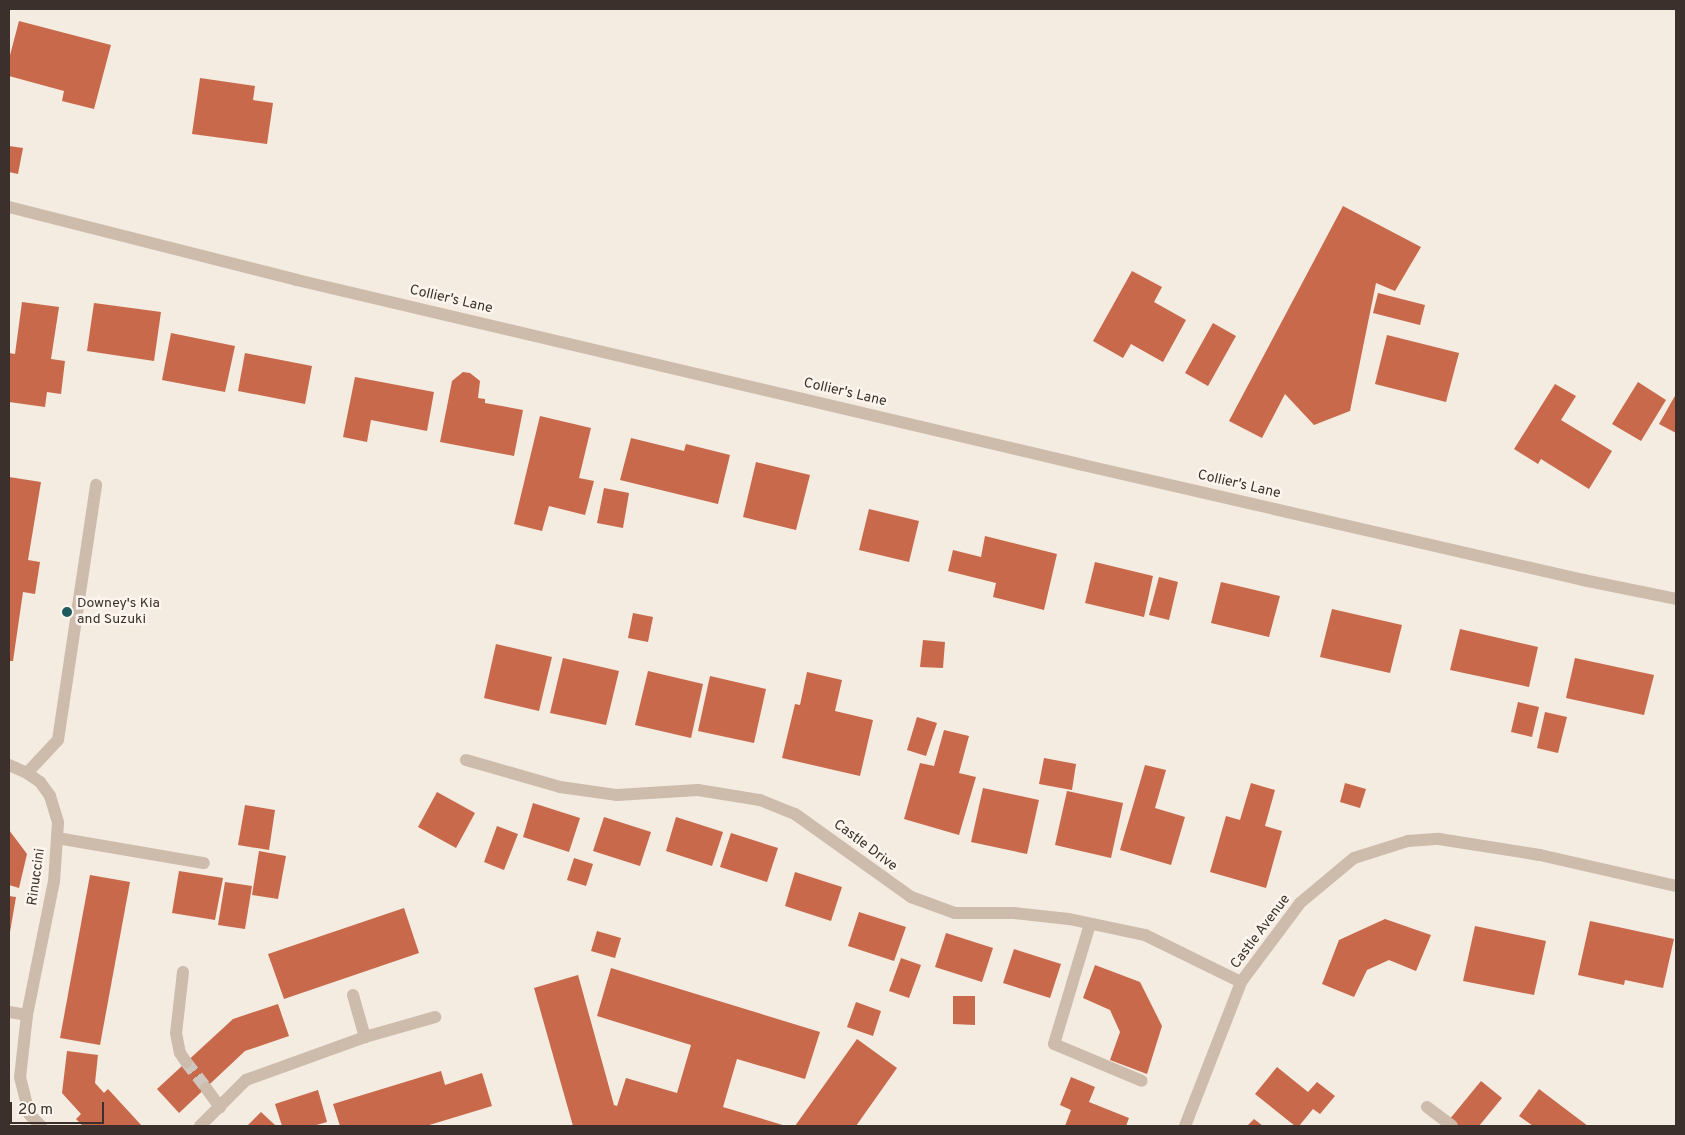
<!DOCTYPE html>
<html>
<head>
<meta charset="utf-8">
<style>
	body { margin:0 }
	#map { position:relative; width:1685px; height:1135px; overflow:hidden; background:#f4ebe1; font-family:Overpass,sans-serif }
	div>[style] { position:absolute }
	.building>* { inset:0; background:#c8694b }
	.minor-tunnel>* { height:12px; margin-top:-6px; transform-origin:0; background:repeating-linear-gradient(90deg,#cfc6bd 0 12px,transparent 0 18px) }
	.minor>* { height:12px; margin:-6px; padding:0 6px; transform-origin:6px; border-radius:6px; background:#cdbbac }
	.dots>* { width:14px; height:14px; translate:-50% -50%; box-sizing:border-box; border:2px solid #fbf5ee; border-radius:50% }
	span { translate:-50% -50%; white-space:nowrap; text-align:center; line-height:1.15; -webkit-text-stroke:5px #fbf5ee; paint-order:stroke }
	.street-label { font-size:14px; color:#3b302b }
	.poi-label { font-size:14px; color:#3b302b }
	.left { translate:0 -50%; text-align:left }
	.frame { position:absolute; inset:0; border:10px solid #3b302b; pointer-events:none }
	.scale { position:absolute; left:10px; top:1102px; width:94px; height:22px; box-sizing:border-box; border:2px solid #3b302b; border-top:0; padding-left:6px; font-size:15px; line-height:18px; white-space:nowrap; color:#3b302b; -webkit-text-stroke:4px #fbf5ee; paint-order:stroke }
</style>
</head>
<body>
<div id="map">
	<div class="building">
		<div style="clip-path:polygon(19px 21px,111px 45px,94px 109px,62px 101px,64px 91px,9px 76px,9px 59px)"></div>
		<div style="clip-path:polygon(200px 78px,255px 86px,253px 100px,273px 103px,267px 144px,192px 134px)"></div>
		<div style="clip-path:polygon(9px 146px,23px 148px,18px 174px,9px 172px)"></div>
		<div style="clip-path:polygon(1343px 206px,1421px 247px,1395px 291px,1376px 283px,1350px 411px,1314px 425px,1285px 394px,1262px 438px,1229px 421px)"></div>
		<div style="clip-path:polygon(1132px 271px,1162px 287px,1154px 302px,1186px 320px,1163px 362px,1131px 344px,1123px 358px,1093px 341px)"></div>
		<div style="clip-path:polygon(1378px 293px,1425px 305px,1420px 325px,1373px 313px)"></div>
		<div style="clip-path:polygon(22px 302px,59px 307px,51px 359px,65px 361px,61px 394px,47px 392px,45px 407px,9px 402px,9px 353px,15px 354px)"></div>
		<div style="clip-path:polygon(94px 303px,161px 312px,154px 361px,87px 351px)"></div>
		<div style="clip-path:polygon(1213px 323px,1236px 336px,1208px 386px,1185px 373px)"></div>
		<div style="clip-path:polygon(171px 333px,235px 346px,225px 392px,162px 380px)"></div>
		<div style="clip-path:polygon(1387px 335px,1459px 353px,1446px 402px,1375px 384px)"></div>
		<div style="clip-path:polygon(245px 353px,312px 366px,305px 404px,238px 391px)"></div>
		<div style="clip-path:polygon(463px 372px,470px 373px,480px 381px,478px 398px,485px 399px,485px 403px,523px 410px,514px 456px,440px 442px,452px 381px)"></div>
		<div style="clip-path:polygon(355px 377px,434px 392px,427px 431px,371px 420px,367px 442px,343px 437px)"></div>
		<div style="clip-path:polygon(1638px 382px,1666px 400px,1641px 441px,1612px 424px)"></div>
		<div style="clip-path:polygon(1555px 384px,1576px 396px,1561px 420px,1612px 451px,1589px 489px,1541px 459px,1538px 464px,1514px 449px)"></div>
		<div style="clip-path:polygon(1676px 394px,1676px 433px,1659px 424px)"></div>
		<div style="clip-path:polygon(540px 416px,591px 428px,579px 478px,594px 481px,585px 515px,549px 506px,542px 531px,514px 524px)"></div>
		<div style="clip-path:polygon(631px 438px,684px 451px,686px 444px,730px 455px,718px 504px,620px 480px)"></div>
		<div style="clip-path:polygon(756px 462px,810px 475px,796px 530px,743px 517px)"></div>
		<div style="clip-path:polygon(9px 477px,41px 482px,28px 560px,40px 562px,35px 594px,23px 592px,13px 661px,9px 661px)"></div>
		<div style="clip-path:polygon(604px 488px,629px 493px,623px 528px,597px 523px)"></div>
		<div style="clip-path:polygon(869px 509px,919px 521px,909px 562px,859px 550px)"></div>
		<div style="clip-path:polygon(985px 536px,1057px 554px,1044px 610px,993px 597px,996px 583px,948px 571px,953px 550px,981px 557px)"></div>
		<div style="clip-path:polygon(1095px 562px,1153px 576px,1144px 617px,1085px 603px)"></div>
		<div style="clip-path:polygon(1159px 577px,1178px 582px,1169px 620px,1149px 615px)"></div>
		<div style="clip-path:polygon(1221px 582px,1280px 596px,1269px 637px,1211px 623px)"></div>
		<div style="clip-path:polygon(1332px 609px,1402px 625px,1390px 673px,1320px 657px)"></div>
		<div style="clip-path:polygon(633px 613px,653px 617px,648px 642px,628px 638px)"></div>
		<div style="clip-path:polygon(1460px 629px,1538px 647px,1529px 687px,1450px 670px)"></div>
		<div style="clip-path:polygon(923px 640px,945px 642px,943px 668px,920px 667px)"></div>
		<div style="clip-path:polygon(496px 644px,552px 657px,539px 711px,484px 698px)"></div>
		<div style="clip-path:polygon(563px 658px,619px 671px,606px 725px,550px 713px)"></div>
		<div style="clip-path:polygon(1575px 658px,1654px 675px,1644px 715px,1566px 698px)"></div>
		<div style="clip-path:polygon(648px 671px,703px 684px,691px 738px,635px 725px)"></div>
		<div style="clip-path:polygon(807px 672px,842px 680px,835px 711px,873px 720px,860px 776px,782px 758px,795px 704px,800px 705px)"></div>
		<div style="clip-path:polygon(710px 676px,766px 689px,754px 743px,698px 731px)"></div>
		<div style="clip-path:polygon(1518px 702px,1539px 707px,1532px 737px,1511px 732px)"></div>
		<div style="clip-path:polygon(1545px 712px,1567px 717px,1558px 753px,1537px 748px)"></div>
		<div style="clip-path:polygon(917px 717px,937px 723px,926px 756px,907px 750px)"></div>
		<div style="clip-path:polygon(944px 730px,969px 736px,959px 773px,976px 777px,959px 835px,904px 819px,920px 763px,934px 766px)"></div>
		<div style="clip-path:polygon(1044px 758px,1076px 764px,1072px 790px,1039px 784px)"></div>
		<div style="clip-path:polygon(1145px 765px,1166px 770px,1155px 808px,1185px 817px,1171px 865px,1120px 850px)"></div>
		<div style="clip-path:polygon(1251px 783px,1275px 790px,1265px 826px,1282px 831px,1266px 888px,1210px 872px,1226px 816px,1240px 820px)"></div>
		<div style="clip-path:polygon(1345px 783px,1366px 789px,1360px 808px,1340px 802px)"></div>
		<div style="clip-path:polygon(983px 788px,1039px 800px,1027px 854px,971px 842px)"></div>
		<div style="clip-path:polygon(1067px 791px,1123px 803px,1111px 858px,1055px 845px)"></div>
		<div style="clip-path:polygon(437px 792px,475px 813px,456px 848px,418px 827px)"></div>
		<div style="clip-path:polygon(533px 803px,580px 818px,569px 852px,523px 837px)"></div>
		<div style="clip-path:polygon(245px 805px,275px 810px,269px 850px,238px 845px)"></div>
		<div style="clip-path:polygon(604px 817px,651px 832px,640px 866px,593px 851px)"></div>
		<div style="clip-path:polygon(676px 817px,723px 832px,712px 866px,666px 851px)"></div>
		<div style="clip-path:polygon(497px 826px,518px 834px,504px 870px,484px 862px)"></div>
		<div style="clip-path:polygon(9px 830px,27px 854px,19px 888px,9px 885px)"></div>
		<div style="clip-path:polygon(731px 833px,778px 848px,767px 882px,720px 867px)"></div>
		<div style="clip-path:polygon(259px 851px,286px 856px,278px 899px,252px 895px)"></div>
		<div style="clip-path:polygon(574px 858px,593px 864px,586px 886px,567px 880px)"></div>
		<div style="clip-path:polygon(179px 871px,223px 878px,215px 920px,172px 913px)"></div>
		<div style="clip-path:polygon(795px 872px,842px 887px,831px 921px,785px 906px)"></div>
		<div style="clip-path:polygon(90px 875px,130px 882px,100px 1045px,60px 1038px)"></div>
		<div style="clip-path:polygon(225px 882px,252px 886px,245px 929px,218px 925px)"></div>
		<div style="clip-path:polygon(9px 896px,16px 897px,10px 932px,9px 932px)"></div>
		<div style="clip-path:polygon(404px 908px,419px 953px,284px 999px,268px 954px)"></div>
		<div style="clip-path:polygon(859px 912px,906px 927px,894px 961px,848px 946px)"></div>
		<div style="clip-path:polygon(1385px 919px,1431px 935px,1416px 971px,1389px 960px,1367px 970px,1354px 997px,1322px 984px,1339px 940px)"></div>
		<div style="clip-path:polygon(1590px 921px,1674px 939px,1663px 988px,1625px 980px,1624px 985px,1578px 975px)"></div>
		<div style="clip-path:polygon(1475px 926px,1546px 941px,1534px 995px,1463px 981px)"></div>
		<div style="clip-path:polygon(597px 931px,621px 938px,615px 958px,591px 951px)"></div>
		<div style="clip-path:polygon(946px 933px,993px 948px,982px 982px,935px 967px)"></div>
		<div style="clip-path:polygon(1014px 949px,1061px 964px,1050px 998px,1003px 983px)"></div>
		<div style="clip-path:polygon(901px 958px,921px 965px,909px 998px,889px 991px)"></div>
		<div style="clip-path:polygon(1095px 965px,1140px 982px,1162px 1026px,1147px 1074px,1110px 1060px,1120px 1032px,1110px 1010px,1083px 998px)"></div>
		<div style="clip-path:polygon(611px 968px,820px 1032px,805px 1079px,737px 1059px,723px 1107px,786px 1126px,573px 1126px,534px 988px,578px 975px,614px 1105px,617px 1106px,626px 1078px,677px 1093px,691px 1045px,597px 1016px)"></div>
		<div style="clip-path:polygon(953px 996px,975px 996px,975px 1025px,953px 1024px)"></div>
		<div style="clip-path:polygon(856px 1002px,881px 1011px,873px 1036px,847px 1027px)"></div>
		<div style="clip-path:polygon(278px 1004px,289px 1036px,245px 1051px,179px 1113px,157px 1089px,233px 1019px)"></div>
		<div style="clip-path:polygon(857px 1039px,897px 1068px,856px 1126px,795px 1126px)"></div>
		<div style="clip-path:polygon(67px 1051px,98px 1055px,95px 1083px,104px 1093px,108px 1089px,142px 1126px,83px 1126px,76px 1119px,81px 1114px,62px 1093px)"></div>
		<div style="clip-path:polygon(1277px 1067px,1308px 1092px,1317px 1082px,1335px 1096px,1320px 1114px,1313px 1109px,1299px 1126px,1295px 1126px,1255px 1094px)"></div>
		<div style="clip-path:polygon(441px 1071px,445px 1085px,482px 1073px,492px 1106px,426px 1126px,340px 1126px,333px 1104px)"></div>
		<div style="clip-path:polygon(1071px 1077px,1095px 1087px,1089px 1102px,1129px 1118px,1126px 1126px,1065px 1126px,1071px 1110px,1060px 1105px)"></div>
		<div style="clip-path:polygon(1481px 1081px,1502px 1098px,1479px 1126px,1457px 1126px,1449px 1120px)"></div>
		<div style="clip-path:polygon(1539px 1089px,1572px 1114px,1588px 1126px,1533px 1126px,1519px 1116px)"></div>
		<div style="clip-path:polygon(318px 1090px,327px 1122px,313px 1126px,282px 1126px,275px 1104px)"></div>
		<div style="clip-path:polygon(261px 1112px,276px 1126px,247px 1126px)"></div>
		<div style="clip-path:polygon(1254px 1119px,1263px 1126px,1247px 1126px)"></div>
	</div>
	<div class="minor-tunnel">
		<div style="left:186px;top:1062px;width:33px;rotate:52deg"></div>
	</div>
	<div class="minor">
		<div style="left:9px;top:207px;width:297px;rotate:14.2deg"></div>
		<div style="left:297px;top:280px;width:807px;rotate:13.24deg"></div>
		<div style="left:1083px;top:465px;width:513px;rotate:12.95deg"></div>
		<div style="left:1583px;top:580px;width:95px;rotate:11.5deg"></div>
		<div style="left:466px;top:760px;width:98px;rotate:16deg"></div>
		<div style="left:560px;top:787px;width:58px;rotate:8deg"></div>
		<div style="left:617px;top:795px;width:81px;rotate:-3.5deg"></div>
		<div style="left:698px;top:790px;width:63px;rotate:9.2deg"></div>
		<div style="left:760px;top:800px;width:38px;rotate:22deg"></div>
		<div style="left:795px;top:814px;width:143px;rotate:35.6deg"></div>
		<div style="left:911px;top:897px;width:47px;rotate:20deg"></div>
		<div style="left:955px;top:913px;width:59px"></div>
		<div style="left:1014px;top:913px;width:55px;rotate:6.2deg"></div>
		<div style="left:1069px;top:919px;width:78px;rotate:11.9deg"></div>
		<div style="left:1145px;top:935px;width:107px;rotate:26.1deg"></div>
		<div style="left:9px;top:765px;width:20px;rotate:24deg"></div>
		<div style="left:27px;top:773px;width:16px;rotate:35deg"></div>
		<div style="left:40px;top:782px;width:17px;rotate:54deg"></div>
		<div style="left:50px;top:796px;width:28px;rotate:73deg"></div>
		<div style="left:58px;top:823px;width:58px;rotate:93.9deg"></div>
		<div style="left:54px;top:881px;width:137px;rotate:101.4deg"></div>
		<div style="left:27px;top:1015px;width:62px;rotate:96.4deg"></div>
		<div style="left:20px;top:1077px;width:38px;rotate:76deg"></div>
		<div style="left:29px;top:1114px;width:17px;rotate:45deg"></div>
		<div style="left:27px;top:773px;width:45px;rotate:-46.8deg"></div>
		<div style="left:58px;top:740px;width:258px;rotate:-81.5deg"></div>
		<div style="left:57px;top:838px;width:149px;rotate:9.7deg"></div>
		<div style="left:1090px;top:924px;width:125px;rotate:106.7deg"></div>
		<div style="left:1054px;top:1044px;width:95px;rotate:22.8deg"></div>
		<div style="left:183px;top:972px;width:61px;rotate:96.5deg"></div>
		<div style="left:176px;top:1033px;width:20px;rotate:79deg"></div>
		<div style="left:180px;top:1053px;width:11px;rotate:56deg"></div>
		<div style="left:353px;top:995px;width:44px;rotate:74.1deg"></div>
		<div style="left:9px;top:1012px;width:18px;rotate:9deg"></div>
		<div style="left:206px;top:1088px;width:24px;rotate:54deg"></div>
		<div style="left:1427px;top:1107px;width:31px;rotate:37deg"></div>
		<div style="left:200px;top:1126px;width:65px;rotate:-45deg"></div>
		<div style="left:246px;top:1080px;width:127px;rotate:-19.9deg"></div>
		<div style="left:365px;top:1037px;width:73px;rotate:-15.9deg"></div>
		<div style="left:1185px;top:1126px;width:155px;rotate:-68.7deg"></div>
		<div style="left:1241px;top:982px;width:99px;rotate:-53.2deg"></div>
		<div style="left:1300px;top:903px;width:70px;rotate:-39.8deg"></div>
		<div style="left:1354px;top:858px;width:57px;rotate:-17.5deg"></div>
		<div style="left:1408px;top:841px;width:31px;rotate:-4deg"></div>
		<div style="left:1439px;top:839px;width:102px;rotate:9deg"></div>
		<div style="left:1540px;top:855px;width:139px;rotate:12.8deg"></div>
	</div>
	<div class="dots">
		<div style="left:67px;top:612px;background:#1f5a5e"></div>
	</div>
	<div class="street-label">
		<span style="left:451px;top:300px;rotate:13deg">Collier's Lane</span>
		<span style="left:845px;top:393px;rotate:13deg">Collier's Lane</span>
		<span style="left:1239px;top:485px;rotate:13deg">Collier's Lane</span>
		<span style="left:865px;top:846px;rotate:37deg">Castle Drive</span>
		<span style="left:37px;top:877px;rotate:-82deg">Rinuccini</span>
		<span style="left:1261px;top:932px;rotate:-53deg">Castle Avenue</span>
	</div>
	<div class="poi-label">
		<span class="left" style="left:77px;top:612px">Downey's Kia<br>and Suzuki</span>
	</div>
	<div class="frame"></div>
	<div class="scale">20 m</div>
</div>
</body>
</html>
